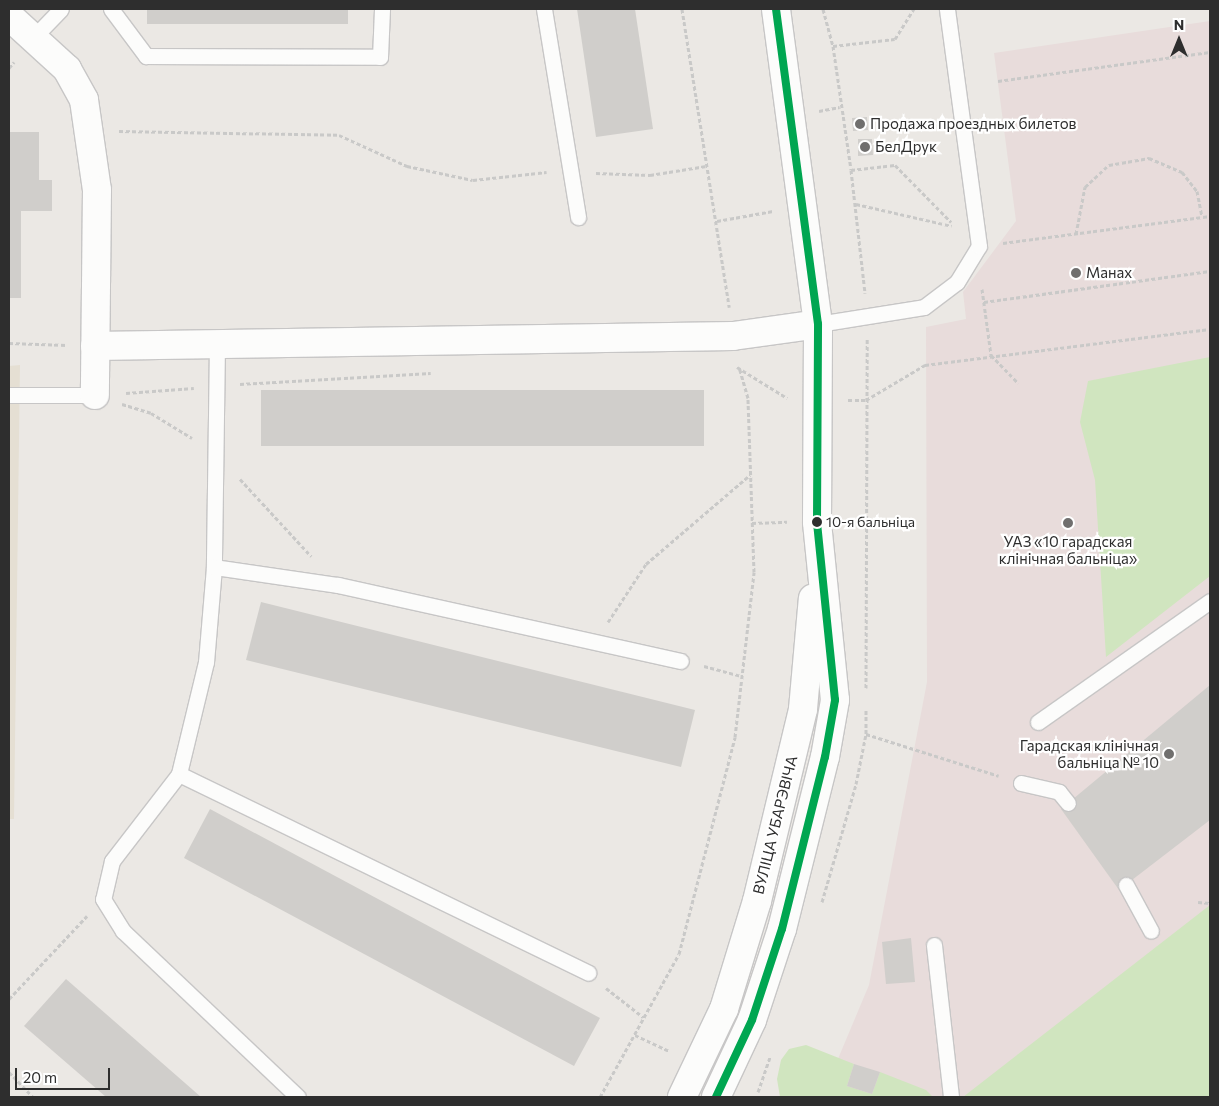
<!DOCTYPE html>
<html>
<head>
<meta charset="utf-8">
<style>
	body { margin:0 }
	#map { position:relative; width:1219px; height:1106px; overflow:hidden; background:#ebe8e4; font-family:Commissioner,sans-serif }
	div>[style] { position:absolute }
	.education>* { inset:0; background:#e5dfd3 }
	.medical>* { inset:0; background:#e8dcdb }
	.green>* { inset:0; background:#d0e5bf }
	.building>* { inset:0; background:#d0cecb }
	.path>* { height:3px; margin-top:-1.5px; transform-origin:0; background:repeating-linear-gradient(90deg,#c9c9c8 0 4px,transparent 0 6.5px) }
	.roads { filter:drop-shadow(1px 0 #c7c6c6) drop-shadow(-1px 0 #c7c6c6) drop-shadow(0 1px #c7c6c6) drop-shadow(0 -1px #c7c6c6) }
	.service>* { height:15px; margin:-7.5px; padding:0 7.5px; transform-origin:7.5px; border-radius:7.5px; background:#fcfcfb }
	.minor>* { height:28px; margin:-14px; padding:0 14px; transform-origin:14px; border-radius:14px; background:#fcfcfb }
	.secondary>* { height:28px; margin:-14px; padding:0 14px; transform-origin:14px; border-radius:14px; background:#fcfcfb }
	.bus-1>* { height:8px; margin:-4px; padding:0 4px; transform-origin:4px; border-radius:4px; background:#00a651 }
	.dots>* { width:14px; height:14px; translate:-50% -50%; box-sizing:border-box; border:2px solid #fff; border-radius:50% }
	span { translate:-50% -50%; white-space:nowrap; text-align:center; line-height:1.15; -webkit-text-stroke:4.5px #fff; paint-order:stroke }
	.bus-label { font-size:14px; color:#2e2e2e }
	.left { translate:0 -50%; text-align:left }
	.poi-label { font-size:15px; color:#2e2e2e }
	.right { translate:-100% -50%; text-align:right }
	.street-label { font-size:15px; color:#2e2e2e }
	.frame { position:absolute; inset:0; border:10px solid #2e2e2e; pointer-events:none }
	.north { position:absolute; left:1154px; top:15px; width:50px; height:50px; -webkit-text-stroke:4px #fff; paint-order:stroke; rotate:0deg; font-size:14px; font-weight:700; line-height:20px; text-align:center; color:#2e2e2e }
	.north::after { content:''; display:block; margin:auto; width:18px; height:22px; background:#2e2e2e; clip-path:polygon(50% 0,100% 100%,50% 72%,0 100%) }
	.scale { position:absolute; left:15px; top:1068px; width:95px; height:22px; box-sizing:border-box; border:2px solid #2e2e2e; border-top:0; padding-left:6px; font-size:15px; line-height:18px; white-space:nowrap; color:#2e2e2e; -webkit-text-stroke:4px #fff; paint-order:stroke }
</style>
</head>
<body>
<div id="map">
	<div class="education">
		<div style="clip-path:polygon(20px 365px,14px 819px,9px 819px,9px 366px)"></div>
	</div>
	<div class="medical">
		<div style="clip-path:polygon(1210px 21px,1210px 1097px,822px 1097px,869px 985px,927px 682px,926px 327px,966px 319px,963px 292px,1016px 221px,994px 53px)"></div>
	</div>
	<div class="green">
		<div style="clip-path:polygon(1210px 357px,1210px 576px,1106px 657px,1095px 480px,1080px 422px,1088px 381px)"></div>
		<div style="clip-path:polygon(1210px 905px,1210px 1097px,963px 1097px)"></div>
		<div style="clip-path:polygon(806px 1045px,854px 1064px,847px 1086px,872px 1094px,880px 1072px,926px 1090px,933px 1097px,780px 1097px,777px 1079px,781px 1060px,789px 1049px)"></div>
	</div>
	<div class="building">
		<div style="clip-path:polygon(147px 9px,348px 9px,348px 24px,147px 24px)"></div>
		<div style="clip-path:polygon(577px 9px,635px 9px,653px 129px,596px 137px)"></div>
		<div style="clip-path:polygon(867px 117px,868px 130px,853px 131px,852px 118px)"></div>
		<div style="clip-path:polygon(9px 132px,39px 132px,39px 180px,52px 180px,52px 211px,21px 211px,21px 298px,9px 298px)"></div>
		<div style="clip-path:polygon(858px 139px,872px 139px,873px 155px,858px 156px)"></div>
		<div style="clip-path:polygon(261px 390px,704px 390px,704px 446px,261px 446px)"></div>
		<div style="clip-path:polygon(261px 602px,695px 710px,681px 767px,246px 660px)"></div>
		<div style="clip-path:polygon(1210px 685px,1210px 820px,1119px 890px,1061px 809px)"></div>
		<div style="clip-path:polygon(210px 809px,600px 1018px,574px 1066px,184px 858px)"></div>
		<div style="clip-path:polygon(911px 938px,915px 982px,886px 984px,882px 942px)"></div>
		<div style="clip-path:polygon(66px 979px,201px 1097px,106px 1097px,24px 1026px)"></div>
		<div style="clip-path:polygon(854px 1064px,880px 1072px,872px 1094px,847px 1086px)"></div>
	</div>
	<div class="path">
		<div style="left:682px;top:9px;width:302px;rotate:81deg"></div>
		<div style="left:823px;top:9px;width:38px;rotate:75deg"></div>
		<div style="left:833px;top:46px;width:125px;rotate:81.7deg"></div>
		<div style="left:851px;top:170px;width:124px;rotate:83.5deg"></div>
		<div style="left:833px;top:46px;width:62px;rotate:-6.4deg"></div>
		<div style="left:895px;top:39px;width:36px;rotate:-58deg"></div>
		<div style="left:9px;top:68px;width:8px;rotate:-50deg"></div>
		<div style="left:998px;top:81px;width:214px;rotate:-7.8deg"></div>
		<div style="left:819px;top:111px;width:21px;rotate:-11deg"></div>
		<div style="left:119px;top:131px;width:220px;rotate:1deg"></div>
		<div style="left:339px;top:135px;width:75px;rotate:24.5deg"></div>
		<div style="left:407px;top:166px;width:67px;rotate:12deg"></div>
		<div style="left:473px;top:180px;width:74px;rotate:-6.2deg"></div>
		<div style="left:851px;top:170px;width:44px;rotate:-6.5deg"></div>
		<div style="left:895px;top:165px;width:80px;rotate:45.5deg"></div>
		<div style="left:596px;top:173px;width:54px;rotate:2.1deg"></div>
		<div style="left:650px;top:175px;width:57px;rotate:-9.1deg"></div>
		<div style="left:856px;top:204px;width:98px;rotate:12.9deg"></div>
		<div style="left:717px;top:221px;width:57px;rotate:-10.1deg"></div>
		<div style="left:1076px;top:234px;width:48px;rotate:-79.2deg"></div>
		<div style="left:1085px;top:187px;width:33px;rotate:-43deg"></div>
		<div style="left:1109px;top:165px;width:41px;rotate:-9.9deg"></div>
		<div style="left:1149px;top:158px;width:36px;rotate:23deg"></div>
		<div style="left:1182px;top:172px;width:24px;rotate:52deg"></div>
		<div style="left:1197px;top:191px;width:26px;rotate:79deg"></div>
		<div style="left:1003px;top:243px;width:209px;rotate:-7.4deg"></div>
		<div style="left:982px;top:289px;width:67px;rotate:82.2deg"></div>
		<div style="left:991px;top:355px;width:39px;rotate:46deg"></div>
		<div style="left:984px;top:302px;width:228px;rotate:-7.8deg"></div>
		<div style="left:9px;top:343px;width:58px;rotate:2deg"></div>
		<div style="left:737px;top:367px;width:59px;rotate:31.8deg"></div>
		<div style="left:240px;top:384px;width:191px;rotate:-3.3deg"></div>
		<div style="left:126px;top:393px;width:68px;rotate:-4.2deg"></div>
		<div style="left:848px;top:400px;width:18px"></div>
		<div style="left:866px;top:400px;width:69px;rotate:-30.7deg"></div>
		<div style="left:925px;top:365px;width:287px;rotate:-7.2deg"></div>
		<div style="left:122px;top:404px;width:30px;rotate:17deg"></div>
		<div style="left:151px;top:413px;width:48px;rotate:31.4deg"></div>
		<div style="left:240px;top:479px;width:105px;rotate:47.3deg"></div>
		<div style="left:752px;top:523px;width:35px;rotate:-2deg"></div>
		<div style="left:608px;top:622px;width:69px;rotate:-56.8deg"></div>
		<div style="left:646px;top:564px;width:137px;rotate:-40.6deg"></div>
		<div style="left:704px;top:666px;width:39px;rotate:15deg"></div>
		<div style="left:866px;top:688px;width:349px;rotate:-89.8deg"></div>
		<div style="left:866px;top:734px;width:139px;rotate:17.5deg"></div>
		<div style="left:822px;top:902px;width:123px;rotate:-73.9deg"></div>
		<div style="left:856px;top:784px;width:51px;rotate:-78.7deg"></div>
		<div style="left:866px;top:734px;width:25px;rotate:-90deg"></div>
		<div style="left:1198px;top:902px;width:12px;rotate:5deg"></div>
		<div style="left:606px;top:988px;width:47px;rotate:38.1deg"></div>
		<div style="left:9px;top:999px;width:114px;rotate:-46.8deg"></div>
		<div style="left:635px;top:1035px;width:38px;rotate:25deg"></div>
		<div style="left:9px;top:1072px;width:35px;rotate:46deg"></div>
		<div style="left:758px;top:1092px;width:37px;rotate:-71deg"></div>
		<div style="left:600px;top:1097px;width:163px;rotate:-61.1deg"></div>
		<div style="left:679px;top:954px;width:224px;rotate:-75.5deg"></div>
		<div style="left:735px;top:737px;width:166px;rotate:-83.4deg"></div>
		<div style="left:754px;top:572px;width:174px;rotate:-92deg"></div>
		<div style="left:748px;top:398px;width:32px;rotate:-106deg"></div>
	</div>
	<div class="roads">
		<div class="service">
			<div style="left:111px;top:9px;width:59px;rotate:53.3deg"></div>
			<div style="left:146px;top:56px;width:234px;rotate:0.2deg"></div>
			<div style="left:380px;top:57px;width:48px;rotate:-87.6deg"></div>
			<div style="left:544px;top:9px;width:211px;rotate:80.7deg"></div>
			<div style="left:33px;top:38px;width:40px;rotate:-46deg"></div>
			<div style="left:818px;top:324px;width:107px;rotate:-9.1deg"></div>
			<div style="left:924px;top:307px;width:41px;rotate:-37.1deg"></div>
			<div style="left:957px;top:282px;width:42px;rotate:-58.6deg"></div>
			<div style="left:979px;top:246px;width:239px;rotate:-97.7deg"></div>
			<div style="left:217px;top:344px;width:223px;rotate:90.8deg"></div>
			<div style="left:214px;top:567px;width:95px;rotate:94.8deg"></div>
			<div style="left:206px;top:662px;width:115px;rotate:103.6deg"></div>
			<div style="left:179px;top:774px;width:110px;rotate:127.6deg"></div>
			<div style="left:112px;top:861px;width:39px;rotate:103deg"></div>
			<div style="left:103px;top:899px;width:38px;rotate:58deg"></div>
			<div style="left:123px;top:931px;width:241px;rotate:43.5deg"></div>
			<div style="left:9px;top:395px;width:86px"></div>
			<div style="left:214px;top:567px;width:125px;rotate:8.3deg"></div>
			<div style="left:338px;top:585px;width:351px;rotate:12.5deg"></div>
			<div style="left:1038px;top:722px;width:210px;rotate:-35.1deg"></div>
			<div style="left:179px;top:774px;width:455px;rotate:25.9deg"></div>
			<div style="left:1021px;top:783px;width:39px;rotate:13deg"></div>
			<div style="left:1059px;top:792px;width:14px;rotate:51deg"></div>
			<div style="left:1126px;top:885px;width:52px;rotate:61.5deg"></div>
			<div style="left:934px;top:945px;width:153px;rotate:83.6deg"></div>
		</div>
		<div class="minor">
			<div style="left:9px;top:16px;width:79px;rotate:42.4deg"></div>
			<div style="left:67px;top:69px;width:35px;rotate:61deg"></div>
			<div style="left:84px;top:100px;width:91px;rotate:81.8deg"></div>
			<div style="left:97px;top:190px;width:205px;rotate:90.6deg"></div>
			<div style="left:95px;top:346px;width:638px;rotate:-0.9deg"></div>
			<div style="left:733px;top:336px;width:86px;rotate:-8deg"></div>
		</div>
		<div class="secondary">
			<div style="left:682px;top:1097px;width:98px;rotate:-64.5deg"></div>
			<div style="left:724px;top:1009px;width:113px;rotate:-73deg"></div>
			<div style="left:757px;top:901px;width:197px;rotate:-76.5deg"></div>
			<div style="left:803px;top:709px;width:111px;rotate:-84.9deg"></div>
			<div style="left:716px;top:1097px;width:85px;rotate:-64.9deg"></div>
			<div style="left:752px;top:1020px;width:96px;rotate:-71.8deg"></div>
			<div style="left:782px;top:929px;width:177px;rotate:-76deg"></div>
			<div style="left:825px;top:757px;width:58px;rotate:-80deg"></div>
			<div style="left:835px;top:700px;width:179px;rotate:-95.8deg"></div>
			<div style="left:817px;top:522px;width:198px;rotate:-89.7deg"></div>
			<div style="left:818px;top:324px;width:318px;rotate:-97.6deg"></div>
		</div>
	</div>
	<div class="bus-1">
		<div style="left:716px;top:1097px;width:85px;rotate:-64.9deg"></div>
		<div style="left:752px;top:1020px;width:96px;rotate:-71.8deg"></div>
		<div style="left:782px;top:929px;width:177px;rotate:-76deg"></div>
		<div style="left:825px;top:757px;width:58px;rotate:-80deg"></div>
		<div style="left:835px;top:700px;width:179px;rotate:-95.8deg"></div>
		<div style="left:817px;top:522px;width:198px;rotate:-89.7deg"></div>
		<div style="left:818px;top:324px;width:318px;rotate:-97.6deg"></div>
	</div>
	<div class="dots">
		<div style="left:860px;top:124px;background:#706f6e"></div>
		<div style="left:865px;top:147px;background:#706f6e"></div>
		<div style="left:1076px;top:273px;background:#706f6e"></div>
		<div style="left:817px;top:522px;background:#2e2e2e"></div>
		<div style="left:1068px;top:523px;background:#706f6e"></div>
		<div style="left:1169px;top:754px;background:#706f6e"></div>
	</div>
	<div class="bus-label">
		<span class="left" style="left:826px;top:522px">10-я бальніца</span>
	</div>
	<div class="poi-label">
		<span class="left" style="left:870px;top:124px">Продажа проездных билетов</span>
		<span class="left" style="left:875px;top:147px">БелДрук</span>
		<span class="left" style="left:1086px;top:273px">Манах</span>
		<span style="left:1068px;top:550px">УАЗ «10 гарадская<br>клінічная бальніца»</span>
		<span class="right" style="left:1159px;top:754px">Гарадская клінічная<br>бальніца № 10</span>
	</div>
	<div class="street-label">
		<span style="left:775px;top:825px;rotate:-76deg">ВУЛІЦА УБАРЭВІЧА</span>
	</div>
	<div class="frame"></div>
	<div class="north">N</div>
	<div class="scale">20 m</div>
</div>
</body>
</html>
